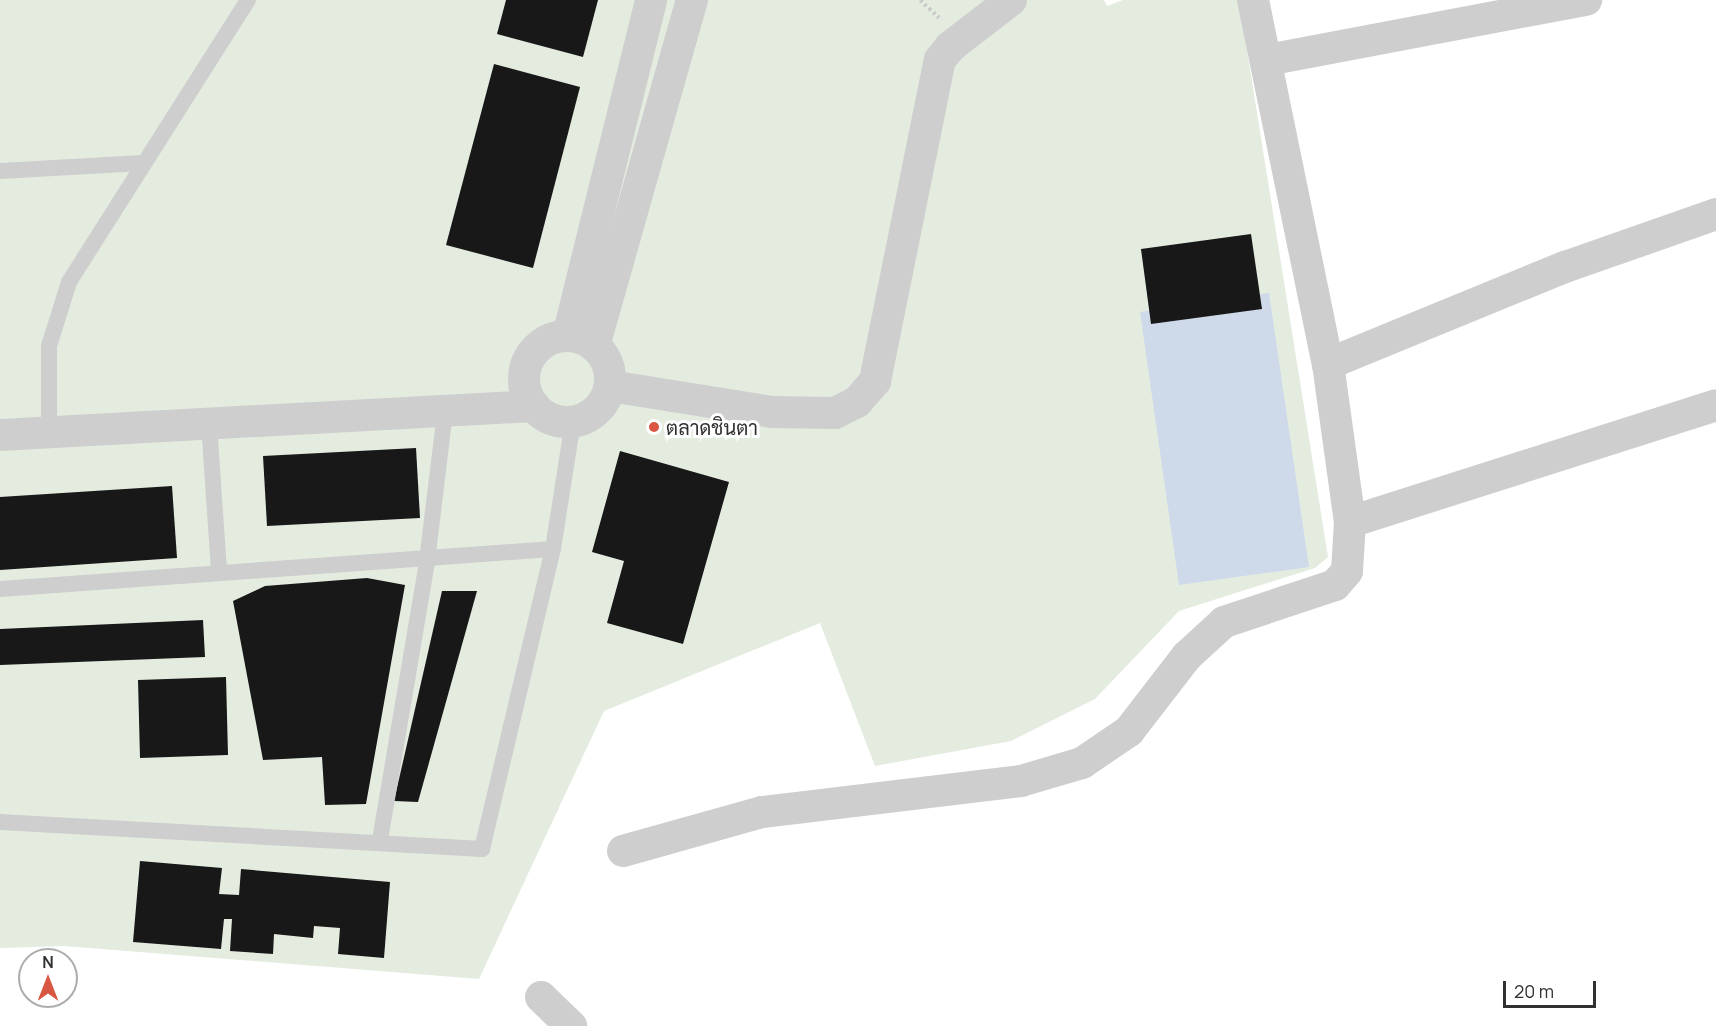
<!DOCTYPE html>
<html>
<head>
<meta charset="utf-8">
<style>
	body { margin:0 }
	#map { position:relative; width:1716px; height:1026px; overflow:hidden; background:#fff; font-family:Manrope,Sarabun,sans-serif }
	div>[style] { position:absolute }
	.green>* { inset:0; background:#e4ece0 }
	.water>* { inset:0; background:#ced9ea }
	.building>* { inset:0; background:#181818 }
	.path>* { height:4px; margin-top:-2px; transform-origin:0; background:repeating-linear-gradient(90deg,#cbcbcb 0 3px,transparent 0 6px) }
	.service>* { height:16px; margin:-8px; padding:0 8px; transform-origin:8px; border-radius:8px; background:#cecece }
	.minor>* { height:32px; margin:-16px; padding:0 16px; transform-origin:16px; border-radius:16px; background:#cecece }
	.minor>.ring { margin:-16px; padding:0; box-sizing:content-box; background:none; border:32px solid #cecece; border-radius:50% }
	.dots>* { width:16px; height:16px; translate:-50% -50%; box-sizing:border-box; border:3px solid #fff; border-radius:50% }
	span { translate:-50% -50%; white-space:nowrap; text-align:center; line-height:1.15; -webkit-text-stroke:6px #fff; paint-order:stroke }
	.poi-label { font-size:20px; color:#313131 }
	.left { translate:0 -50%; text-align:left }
	.north { position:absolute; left:18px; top:948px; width:60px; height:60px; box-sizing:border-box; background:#fff; border:2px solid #adadad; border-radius:50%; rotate:0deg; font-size:16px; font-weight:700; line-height:24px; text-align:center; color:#313131 }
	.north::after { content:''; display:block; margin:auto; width:21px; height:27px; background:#d95742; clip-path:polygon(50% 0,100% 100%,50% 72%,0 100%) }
	.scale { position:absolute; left:1503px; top:981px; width:93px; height:27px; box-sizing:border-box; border:3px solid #313131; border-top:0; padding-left:8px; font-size:18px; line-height:21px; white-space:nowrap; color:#313131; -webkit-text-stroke:4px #fff; paint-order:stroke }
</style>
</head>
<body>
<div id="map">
	<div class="green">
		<div style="clip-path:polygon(0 0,1104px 0,1107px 6px,1123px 0,1239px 0,1328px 557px,1315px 568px,1179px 611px,1095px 699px,1011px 741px,875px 766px,820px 623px,604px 711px,479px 979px,64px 946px,0 948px)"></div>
	</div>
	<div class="water">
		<div style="clip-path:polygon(1269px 293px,1309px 567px,1179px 585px,1140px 312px)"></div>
	</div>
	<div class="building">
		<div style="clip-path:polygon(506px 0,598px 0,583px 57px,497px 34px)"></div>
		<div style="clip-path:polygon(494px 64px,580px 87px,533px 268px,446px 245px)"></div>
		<div style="clip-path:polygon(1251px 234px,1262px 309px,1151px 324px,1141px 249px)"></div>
		<div style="clip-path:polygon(416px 448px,420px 518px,267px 526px,263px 456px)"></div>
		<div style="clip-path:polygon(620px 451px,729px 482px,683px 644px,607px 623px,624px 561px,592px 552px)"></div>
		<div style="clip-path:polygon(172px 486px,177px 558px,0 570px,0 497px)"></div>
		<div style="clip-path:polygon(367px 578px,405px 585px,366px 804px,325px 805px,322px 757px,263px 760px,233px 601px,265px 586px)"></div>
		<div style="clip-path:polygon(442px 591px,477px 591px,418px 802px,394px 801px)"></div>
		<div style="clip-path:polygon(203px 620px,205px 657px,0 665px,0 629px)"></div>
		<div style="clip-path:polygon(226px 677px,228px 755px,140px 758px,138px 680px)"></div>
		<div style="clip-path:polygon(140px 861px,222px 868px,219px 894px,239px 895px,241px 869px,390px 882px,384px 958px,338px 954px,340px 928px,314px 926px,313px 938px,274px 934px,273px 954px,230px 951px,232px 919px,224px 919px,221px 949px,133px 942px)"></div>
	</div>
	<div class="path">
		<div style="left:920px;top:0;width:26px;rotate:43deg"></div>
	</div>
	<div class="service">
		<div style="left:0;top:171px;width:142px;rotate:-3.2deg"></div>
		<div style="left:209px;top:424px;width:146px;rotate:86.1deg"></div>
		<div style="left:49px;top:433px;width:87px;rotate:-90deg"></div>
		<div style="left:49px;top:346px;width:67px;rotate:-72.6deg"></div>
		<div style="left:69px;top:282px;width:334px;rotate:-57.6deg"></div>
		<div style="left:0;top:589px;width:554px;rotate:-4.14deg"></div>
		<div style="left:0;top:822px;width:483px;rotate:3.2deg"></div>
		<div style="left:482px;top:849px;width:308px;rotate:-76.7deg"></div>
		<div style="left:553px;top:549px;width:129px;rotate:-81.1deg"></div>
		<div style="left:380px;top:840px;width:283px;rotate:-80.4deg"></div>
		<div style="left:427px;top:561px;width:150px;rotate:-83.1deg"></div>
	</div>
	<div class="minor">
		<div style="left:1253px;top:0;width:372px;rotate:78.4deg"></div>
		<div style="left:1328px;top:364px;width:160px;rotate:82.1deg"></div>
		<div style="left:1350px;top:522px;width:384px;rotate:-17.7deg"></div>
		<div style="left:1267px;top:60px;width:325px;rotate:-10.7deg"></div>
		<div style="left:568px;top:336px;width:346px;rotate:-76.1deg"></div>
		<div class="ring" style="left:524px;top:336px;width:54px;height:54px"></div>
		<div style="left:594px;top:346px;width:360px;rotate:-74.2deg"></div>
		<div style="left:1328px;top:364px;width:256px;rotate:-22.3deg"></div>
		<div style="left:1565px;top:267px;width:160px;rotate:-19.3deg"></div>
		<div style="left:610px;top:386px;width:164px;rotate:9.1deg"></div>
		<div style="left:772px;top:412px;width:63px;rotate:0.9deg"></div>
		<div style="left:835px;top:413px;width:25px;rotate:-27deg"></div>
		<div style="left:857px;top:402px;width:28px;rotate:-49deg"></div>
		<div style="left:875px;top:381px;width:328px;rotate:-78.6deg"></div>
		<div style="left:940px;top:60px;width:16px;rotate:-52deg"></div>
		<div style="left:950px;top:47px;width:77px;rotate:-37.6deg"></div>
		<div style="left:0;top:435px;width:535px;rotate:-3.11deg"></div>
		<div style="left:623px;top:851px;width:144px;rotate:-15.7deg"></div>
		<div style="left:762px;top:812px;width:261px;rotate:-6.8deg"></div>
		<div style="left:1021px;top:781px;width:64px;rotate:-16.4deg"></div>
		<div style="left:1082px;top:763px;width:57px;rotate:-34.2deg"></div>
		<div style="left:1129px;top:731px;width:95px;rotate:-52.3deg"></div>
		<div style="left:1187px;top:656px;width:50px;rotate:-42.6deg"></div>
		<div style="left:1224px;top:622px;width:117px;rotate:-18.4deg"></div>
		<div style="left:1335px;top:585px;width:18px;rotate:-49deg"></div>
		<div style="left:1347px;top:571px;width:49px;rotate:-86.5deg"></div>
		<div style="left:541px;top:997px;width:42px;rotate:44deg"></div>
	</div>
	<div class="dots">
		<div style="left:654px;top:427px;background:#d95742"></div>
	</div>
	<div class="poi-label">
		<span class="left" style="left:666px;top:427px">ตลาดชินตา</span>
	</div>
	<div class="north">N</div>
	<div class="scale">20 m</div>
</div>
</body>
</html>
